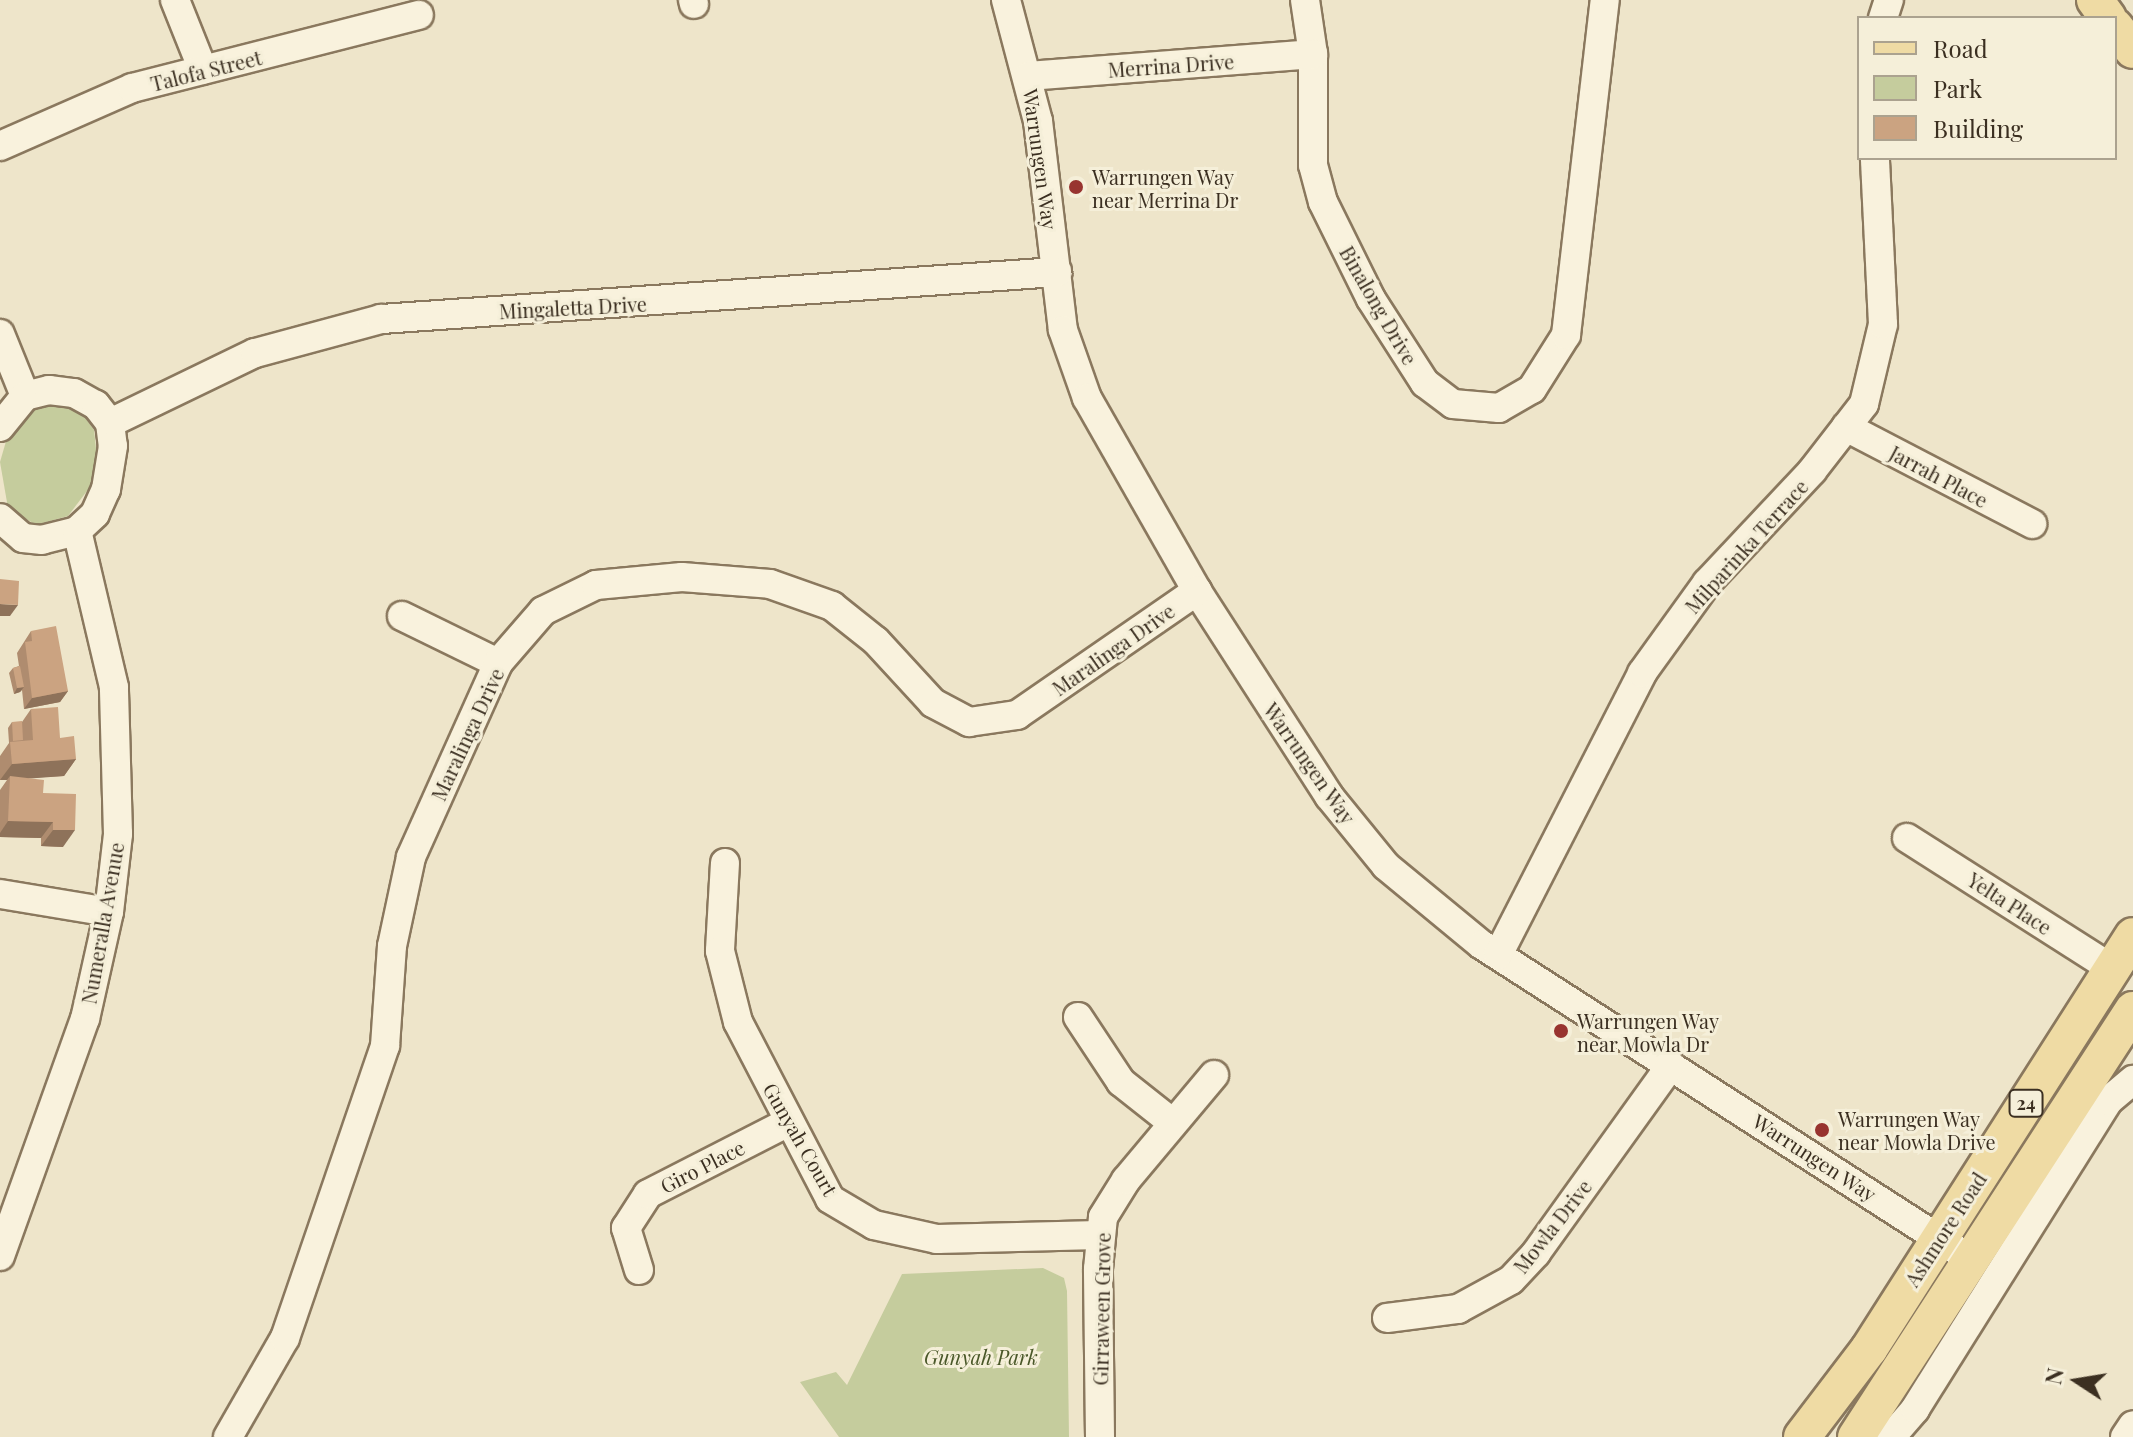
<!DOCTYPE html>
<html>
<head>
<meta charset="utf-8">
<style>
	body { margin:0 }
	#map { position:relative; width:2133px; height:1437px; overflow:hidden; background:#eee5ca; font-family:"Playfair Display",serif }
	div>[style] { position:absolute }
	.green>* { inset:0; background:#c5cc9d }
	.roads { filter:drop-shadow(2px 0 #8a785e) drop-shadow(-2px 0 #8a785e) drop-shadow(0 2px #8a785e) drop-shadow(0 -2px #8a785e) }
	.minor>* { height:28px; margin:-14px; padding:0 14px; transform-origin:14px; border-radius:14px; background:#f9f2dd }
	.major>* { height:36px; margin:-18px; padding:0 18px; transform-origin:18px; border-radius:18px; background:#efdba4 }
	.wall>* { inset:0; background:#af8c6f }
	.shaded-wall>* { inset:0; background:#8e725a }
	.building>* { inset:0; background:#cba381 }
	.dots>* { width:22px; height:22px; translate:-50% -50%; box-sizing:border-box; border:4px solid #f5efd9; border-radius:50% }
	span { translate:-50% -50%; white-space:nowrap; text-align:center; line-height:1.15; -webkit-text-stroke:6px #f5efd9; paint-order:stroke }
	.shield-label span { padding:2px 6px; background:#f5efd9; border:2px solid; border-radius:6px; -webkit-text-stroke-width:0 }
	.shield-label { font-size:18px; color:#3b2f21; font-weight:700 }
	.street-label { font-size:20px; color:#3b2f21 }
	.poi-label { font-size:20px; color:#3b2f21 }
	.left { translate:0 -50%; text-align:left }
	.park-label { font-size:20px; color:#495728; font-style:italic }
	.legend { position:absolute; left:1857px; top:16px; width:260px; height:144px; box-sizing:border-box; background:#f5efd9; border:2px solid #aba28f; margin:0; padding:10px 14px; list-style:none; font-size:24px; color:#3b2f21 }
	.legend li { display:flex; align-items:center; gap:16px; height:40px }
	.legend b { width:40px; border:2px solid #aba28f }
	.north { position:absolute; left:2037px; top:1341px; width:80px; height:80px; -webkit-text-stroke:6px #f5efd9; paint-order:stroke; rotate:282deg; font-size:22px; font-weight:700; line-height:32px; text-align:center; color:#3b2f21 }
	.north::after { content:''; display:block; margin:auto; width:28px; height:36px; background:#3b2f21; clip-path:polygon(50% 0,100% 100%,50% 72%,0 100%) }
</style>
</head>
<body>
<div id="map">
	<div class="green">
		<div style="clip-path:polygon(43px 403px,80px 410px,94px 430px,97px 458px,90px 487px,68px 516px,36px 525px,8px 508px,0 462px,9px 431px)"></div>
		<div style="clip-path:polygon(1043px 1268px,1064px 1278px,1067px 1291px,1069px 1437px,839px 1437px,800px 1382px,836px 1372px,847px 1385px,902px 1274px)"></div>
	</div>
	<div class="roads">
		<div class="minor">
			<div style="left:175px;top:0;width:75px;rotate:68.2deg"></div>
			<div style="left:693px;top:0;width:4px;rotate:76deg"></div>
			<div style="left:1006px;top:0;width:125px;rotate:75.2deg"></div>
			<div style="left:1038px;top:121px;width:210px;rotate:83.2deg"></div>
			<div style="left:1063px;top:330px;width:72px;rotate:70.6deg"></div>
			<div style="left:1087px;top:398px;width:222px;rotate:60.3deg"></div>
			<div style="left:1197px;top:591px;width:244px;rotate:57.2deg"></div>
			<div style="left:1329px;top:796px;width:90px;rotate:50.8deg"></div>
			<div style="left:1386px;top:866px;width:124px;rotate:39.5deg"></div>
			<div style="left:1482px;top:945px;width:583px;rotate:32.74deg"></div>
			<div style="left:1305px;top:0;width:55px;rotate:81.6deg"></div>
			<div style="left:1313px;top:54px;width:111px;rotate:90deg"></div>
			<div style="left:1313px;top:165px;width:38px;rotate:75deg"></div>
			<div style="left:1323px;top:202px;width:108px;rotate:63.7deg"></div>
			<div style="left:1371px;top:299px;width:100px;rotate:57.3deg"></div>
			<div style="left:1425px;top:383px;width:35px;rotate:37deg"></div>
			<div style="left:1453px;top:404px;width:46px;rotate:5deg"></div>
			<div style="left:1499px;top:408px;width:38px;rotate:-30deg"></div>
			<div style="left:1532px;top:389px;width:64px;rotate:-57.8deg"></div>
			<div style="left:1566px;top:335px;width:337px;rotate:-83.4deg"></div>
			<div style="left:1883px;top:18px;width:19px;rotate:-72deg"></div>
			<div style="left:1029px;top:76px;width:285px;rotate:-4.4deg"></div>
			<div style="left:0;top:146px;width:144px;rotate:-23.7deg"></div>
			<div style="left:132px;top:88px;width:296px;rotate:-14.3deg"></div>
			<div style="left:0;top:334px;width:67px;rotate:68deg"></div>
			<div style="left:110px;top:423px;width:161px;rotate:-25.8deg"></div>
			<div style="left:255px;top:353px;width:131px;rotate:-15.1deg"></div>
			<div style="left:381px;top:319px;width:678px;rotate:-3.98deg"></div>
			<div style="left:0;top:427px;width:40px;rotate:-51deg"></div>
			<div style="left:25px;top:396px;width:25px;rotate:-14deg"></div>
			<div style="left:49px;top:390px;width:25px;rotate:7deg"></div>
			<div style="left:74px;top:393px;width:25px;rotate:29deg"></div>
			<div style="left:96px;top:405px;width:23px;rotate:52deg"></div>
			<div style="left:110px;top:423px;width:23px;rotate:83deg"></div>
			<div style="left:113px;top:446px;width:44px;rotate:99.2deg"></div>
			<div style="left:106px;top:489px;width:27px;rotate:114deg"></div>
			<div style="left:95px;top:514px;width:25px;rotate:137deg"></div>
			<div style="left:77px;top:531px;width:36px;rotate:166deg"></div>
			<div style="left:42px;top:540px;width:19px;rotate:-174deg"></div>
			<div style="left:23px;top:538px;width:30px;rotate:-139deg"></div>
			<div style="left:1846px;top:427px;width:210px;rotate:27.5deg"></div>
			<div style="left:402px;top:616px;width:107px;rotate:26.1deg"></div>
			<div style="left:1907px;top:838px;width:244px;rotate:32.5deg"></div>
			<div style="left:725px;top:863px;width:88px;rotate:93.3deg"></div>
			<div style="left:720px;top:951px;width:73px;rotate:75.8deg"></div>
			<div style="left:738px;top:1022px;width:199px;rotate:62.5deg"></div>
			<div style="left:830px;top:1199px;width:51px;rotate:30.6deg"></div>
			<div style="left:874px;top:1225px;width:65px;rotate:12.5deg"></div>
			<div style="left:937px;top:1239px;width:162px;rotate:-1.4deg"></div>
			<div style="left:0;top:894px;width:110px;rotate:9.4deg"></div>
			<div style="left:1498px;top:955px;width:317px;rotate:-62.9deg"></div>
			<div style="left:1642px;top:673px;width:111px;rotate:-54.2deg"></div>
			<div style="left:1707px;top:583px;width:154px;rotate:-46.8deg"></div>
			<div style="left:1812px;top:471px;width:85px;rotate:-52.2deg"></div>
			<div style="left:1864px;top:404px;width:82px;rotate:-76.6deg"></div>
			<div style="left:1883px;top:324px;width:166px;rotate:-92.8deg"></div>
			<div style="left:1078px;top:1017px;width:78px;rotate:56.5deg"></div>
			<div style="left:1121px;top:1082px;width:66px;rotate:38.3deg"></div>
			<div style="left:0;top:1256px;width:252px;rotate:-70.3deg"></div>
			<div style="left:85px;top:1019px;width:110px;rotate:-77.4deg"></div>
			<div style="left:109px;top:912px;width:79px;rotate:-83.4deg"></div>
			<div style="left:118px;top:834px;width:147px;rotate:-91.6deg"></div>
			<div style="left:114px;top:687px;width:160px;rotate:-103.3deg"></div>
			<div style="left:639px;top:1270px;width:44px;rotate:-107.2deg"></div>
			<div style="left:626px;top:1228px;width:40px;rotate:-57.1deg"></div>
			<div style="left:648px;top:1194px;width:158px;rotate:-27.1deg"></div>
			<div style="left:1387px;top:1318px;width:72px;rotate:-7.2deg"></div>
			<div style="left:1458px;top:1309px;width:60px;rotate:-28.7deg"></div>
			<div style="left:1511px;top:1280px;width:37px;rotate:-47deg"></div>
			<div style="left:1536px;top:1253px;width:231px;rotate:-54.3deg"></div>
			<div style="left:228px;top:1437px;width:114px;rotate:-60.1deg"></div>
			<div style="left:285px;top:1338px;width:309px;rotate:-71.1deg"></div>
			<div style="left:385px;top:1046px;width:100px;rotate:-86deg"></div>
			<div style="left:392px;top:946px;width:91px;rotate:-77.9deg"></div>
			<div style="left:411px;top:857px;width:213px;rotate:-65.8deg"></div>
			<div style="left:498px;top:663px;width:69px;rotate:-49.1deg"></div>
			<div style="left:543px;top:611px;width:59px;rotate:-26.1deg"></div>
			<div style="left:596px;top:585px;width:86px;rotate:-5.3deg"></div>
			<div style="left:682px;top:577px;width:88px;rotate:4.5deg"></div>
			<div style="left:770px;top:584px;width:66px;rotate:19.5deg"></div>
			<div style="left:832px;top:606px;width:56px;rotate:38.5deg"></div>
			<div style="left:876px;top:641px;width:84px;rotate:47.4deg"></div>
			<div style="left:933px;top:703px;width:41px;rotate:27.8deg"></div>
			<div style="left:969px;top:722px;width:49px;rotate:-8.3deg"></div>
			<div style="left:1017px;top:715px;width:219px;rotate:-34.6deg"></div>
			<div style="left:1100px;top:1437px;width:168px;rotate:-90.7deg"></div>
			<div style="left:1098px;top:1269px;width:52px;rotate:-84.5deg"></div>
			<div style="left:1103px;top:1217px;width:44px;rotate:-58.1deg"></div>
			<div style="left:1126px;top:1180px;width:137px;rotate:-50deg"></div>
			<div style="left:1891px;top:1437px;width:37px;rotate:-49deg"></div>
			<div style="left:1915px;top:1409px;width:363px;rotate:-57.9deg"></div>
			<div style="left:2108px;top:1101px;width:33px;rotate:-40deg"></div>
			<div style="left:2125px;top:1437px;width:14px;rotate:-56deg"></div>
		</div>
		<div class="major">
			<div style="left:2095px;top:0;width:22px;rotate:54deg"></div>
			<div style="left:2115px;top:27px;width:29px;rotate:52deg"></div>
			<div style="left:1802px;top:1437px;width:111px;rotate:-52.7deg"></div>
			<div style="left:1869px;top:1349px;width:490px;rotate:-57.4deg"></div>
			<div style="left:1856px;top:1437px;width:509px;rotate:-57.03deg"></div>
		</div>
	</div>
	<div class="wall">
		<div style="clip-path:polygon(31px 631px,68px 691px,60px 702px,24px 709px,22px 690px,20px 692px,14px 694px,9px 673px,13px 668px,19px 666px,17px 653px)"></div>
		<div style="clip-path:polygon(31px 709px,60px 738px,76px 759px,64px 776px,28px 778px,43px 793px,63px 847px,41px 846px,41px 838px,0 837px,0 790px,7px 780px,0 780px,0 756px,9px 743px,8px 728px,12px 722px,22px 722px)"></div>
	</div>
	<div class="shaded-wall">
		<div style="clip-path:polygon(0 604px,18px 605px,10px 616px,0 616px)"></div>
		<div style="clip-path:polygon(24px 687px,20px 692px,14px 694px,17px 688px)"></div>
		<div style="clip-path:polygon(68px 691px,60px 702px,24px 709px,32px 698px)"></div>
		<div style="clip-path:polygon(76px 759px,64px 776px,10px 780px,10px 776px,7px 780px,0 780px,12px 764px)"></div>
		<div style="clip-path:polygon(8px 821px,53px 822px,41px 838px,0 837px,0 833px)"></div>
		<div style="clip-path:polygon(53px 830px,75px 830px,63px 847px,41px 846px)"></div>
	</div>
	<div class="building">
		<div style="clip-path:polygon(0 572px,0 579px,19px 581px,18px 605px,0 604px)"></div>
		<div style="clip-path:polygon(56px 626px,68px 691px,32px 698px,25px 642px,32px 641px,31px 631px)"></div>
		<div style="clip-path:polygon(20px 666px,24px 687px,17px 688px,13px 668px)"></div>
		<div style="clip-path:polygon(58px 707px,60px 738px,74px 736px,76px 759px,12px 764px,10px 742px,33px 740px,31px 709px)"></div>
		<div style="clip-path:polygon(22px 721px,23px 740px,13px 741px,12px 722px)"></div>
		<div style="clip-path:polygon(10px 776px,44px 780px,43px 793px,76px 794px,75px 830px,53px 830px,53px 822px,8px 821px)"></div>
	</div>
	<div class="dots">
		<div style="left:1076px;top:187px;background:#983430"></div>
		<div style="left:1561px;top:1031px;background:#983430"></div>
		<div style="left:1822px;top:1130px;background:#983430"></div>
	</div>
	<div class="shield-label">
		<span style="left:2026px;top:1103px">24</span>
	</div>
	<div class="street-label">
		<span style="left:1171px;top:65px;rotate:-4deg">Merrina Drive</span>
		<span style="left:206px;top:70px;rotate:-14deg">Talofa Street</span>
		<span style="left:1041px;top:159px;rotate:82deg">Warrungen Way</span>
		<span style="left:1379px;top:305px;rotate:60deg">Binalong Drive</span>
		<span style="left:573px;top:307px;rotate:-3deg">Mingaletta Drive</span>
		<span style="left:1939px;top:476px;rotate:28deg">Jarrah Place</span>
		<span style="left:1746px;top:546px;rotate:-48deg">Milparinka Terrace</span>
		<span style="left:1113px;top:649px;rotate:-35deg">Maralinga Drive</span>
		<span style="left:467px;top:734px;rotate:-65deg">Maralinga Drive</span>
		<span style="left:1310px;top:763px;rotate:55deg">Warrungen Way</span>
		<span style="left:2010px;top:903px;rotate:33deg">Yelta Place</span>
		<span style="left:102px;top:923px;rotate:-80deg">Numeralla Avenue</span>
		<span style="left:801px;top:1139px;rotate:60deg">Gunyah Court</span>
		<span style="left:1815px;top:1157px;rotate:33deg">Warrungen Way</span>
		<span style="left:702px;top:1166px;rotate:-27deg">Giro Place</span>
		<span style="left:1552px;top:1226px;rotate:-52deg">Mowla Drive</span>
		<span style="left:1945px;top:1229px;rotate:-57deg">Ashmore Road</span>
		<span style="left:1101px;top:1309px;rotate:-89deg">Girraween Grove</span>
	</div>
	<div class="poi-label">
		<span class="left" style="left:1092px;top:188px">Warrungen Way<br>near Merrina Dr</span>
		<span class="left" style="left:1577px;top:1032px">Warrungen Way<br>near Mowla Dr</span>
		<span class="left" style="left:1838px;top:1130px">Warrungen Way<br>near Mowla Drive</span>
	</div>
	<div class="park-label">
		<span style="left:981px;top:1356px">Gunyah Park</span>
	</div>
	<ul class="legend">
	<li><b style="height:10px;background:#efdba4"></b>Road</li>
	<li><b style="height:22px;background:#c5cc9d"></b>Park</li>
	<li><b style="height:22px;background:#cba381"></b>Building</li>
	</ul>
	<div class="north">N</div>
</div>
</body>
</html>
